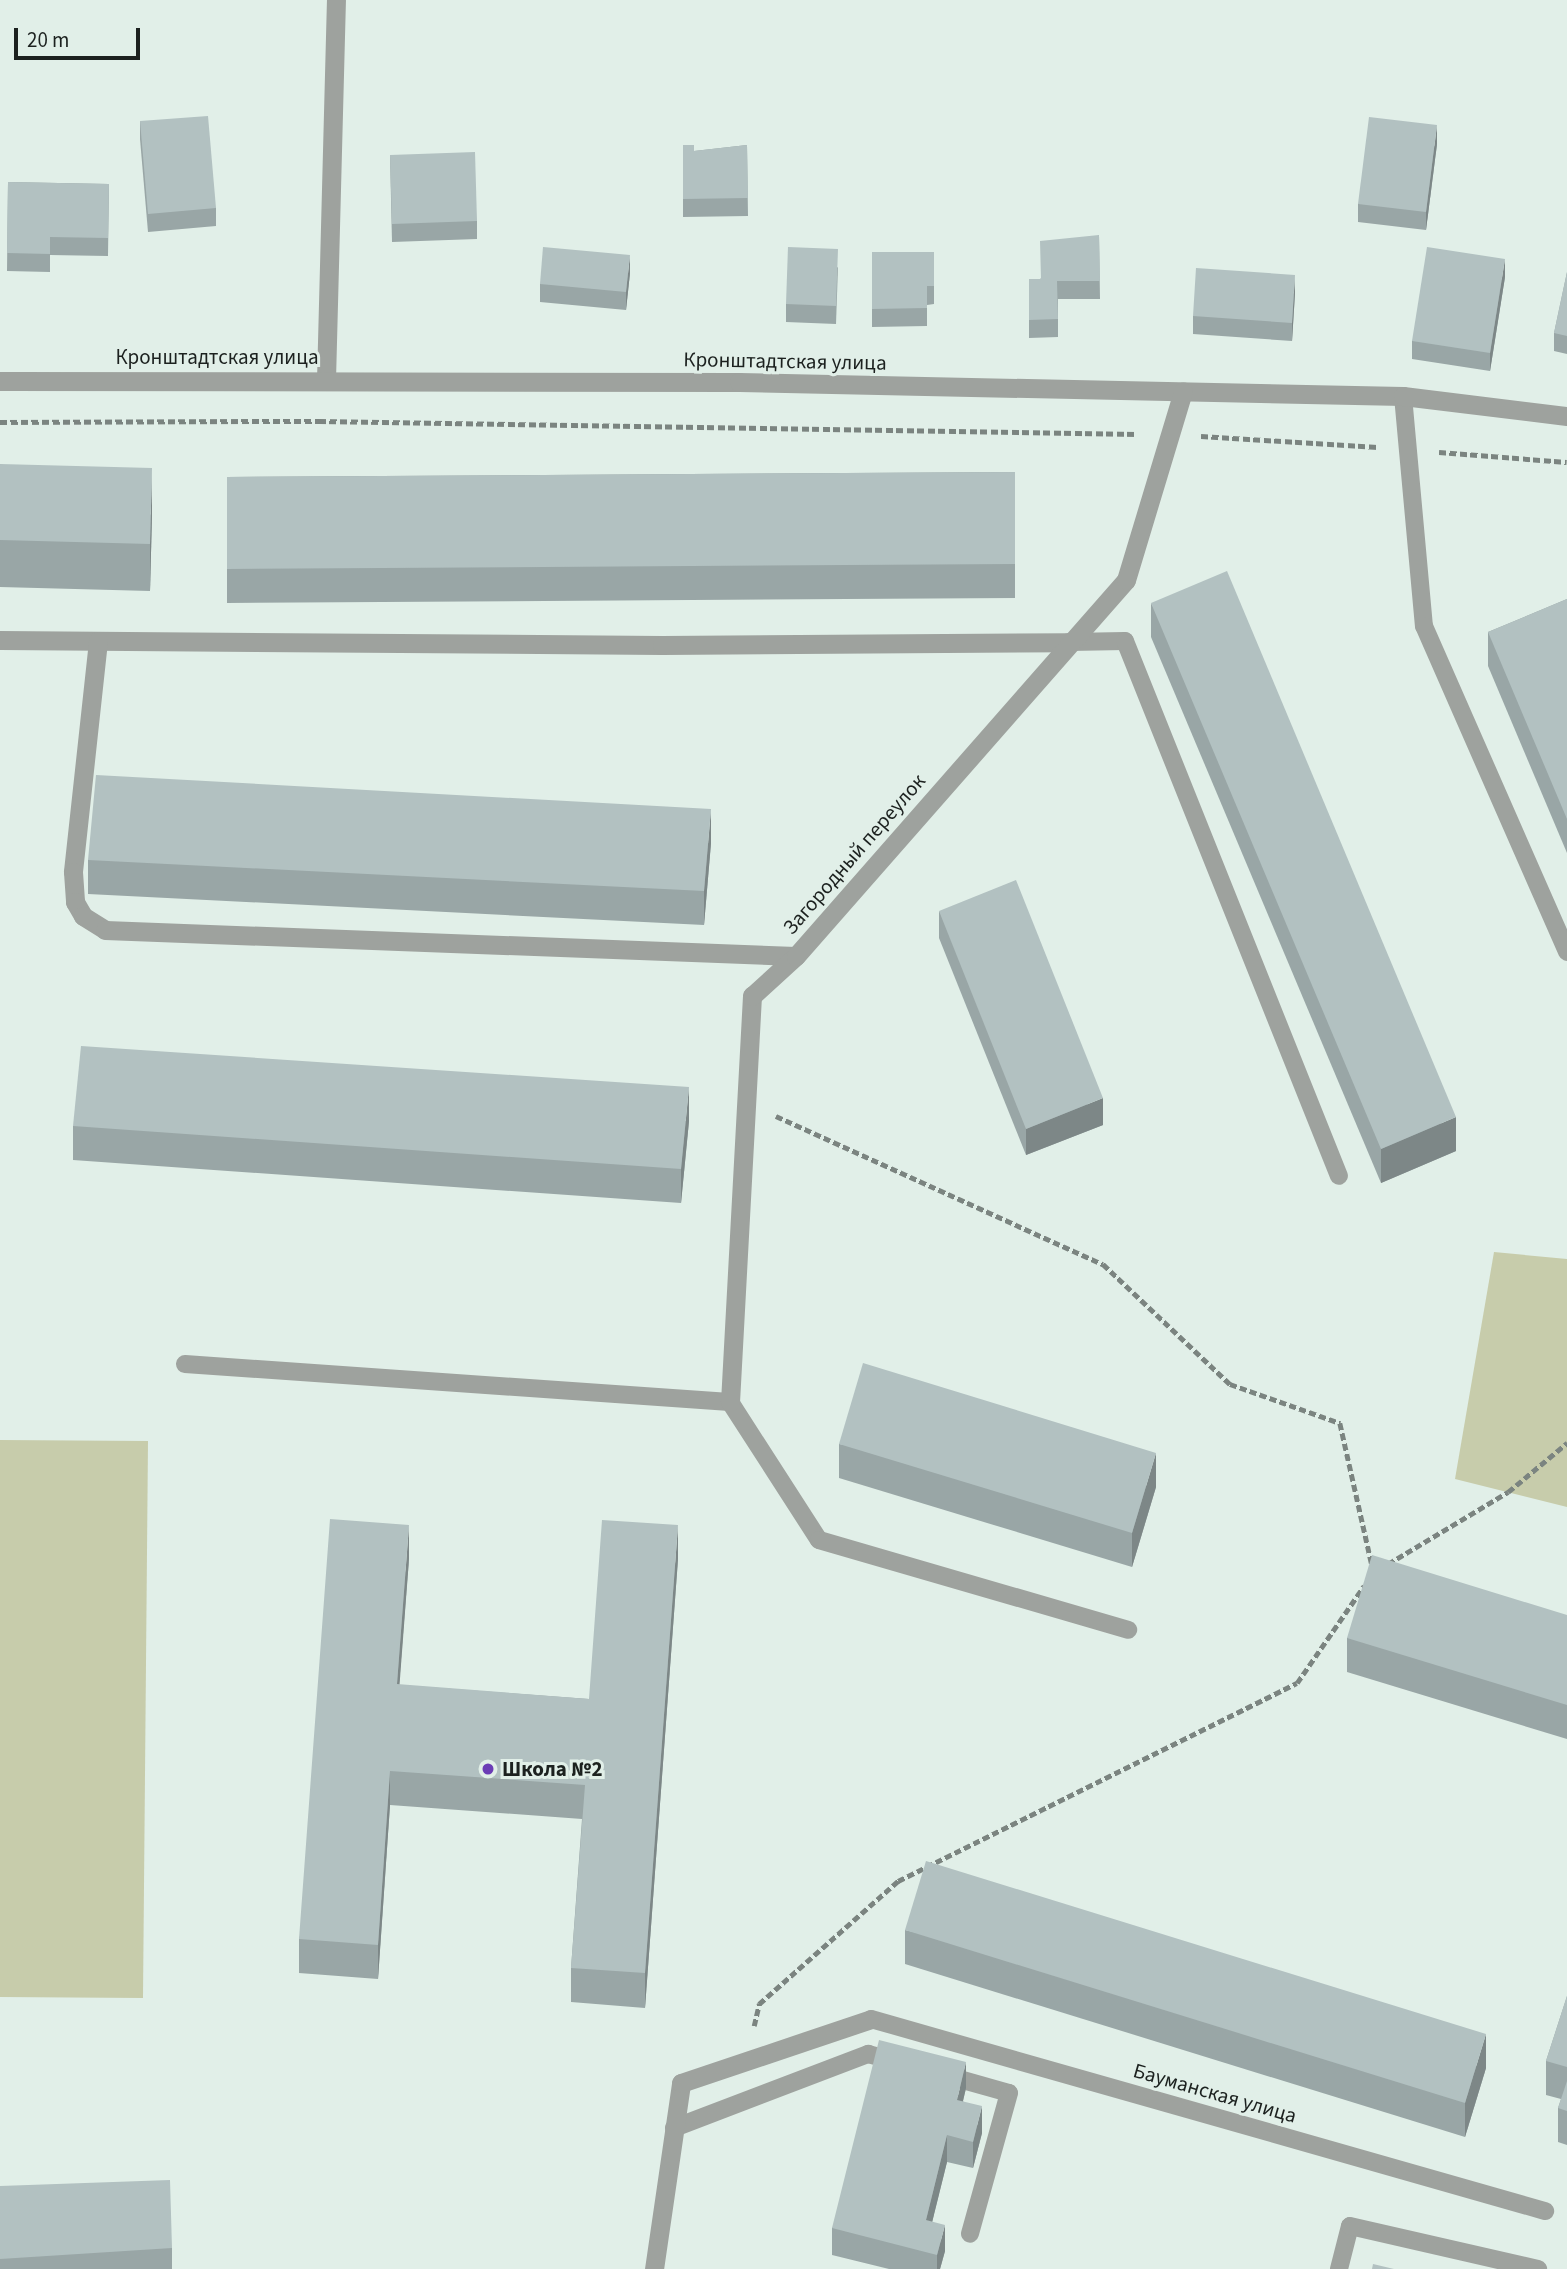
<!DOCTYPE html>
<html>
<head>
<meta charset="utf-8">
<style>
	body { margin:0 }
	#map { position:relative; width:1567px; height:2269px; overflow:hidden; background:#e1efe8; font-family:"Source Sans 3",sans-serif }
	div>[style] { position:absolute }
	.green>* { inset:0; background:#c7ccab }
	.path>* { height:4.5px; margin-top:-2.25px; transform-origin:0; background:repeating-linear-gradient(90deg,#7b8480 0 7px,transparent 0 10.5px) }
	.service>* { height:18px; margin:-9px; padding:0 9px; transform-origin:9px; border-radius:9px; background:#9ea29e }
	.minor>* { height:19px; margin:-9.5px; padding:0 9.5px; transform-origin:9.5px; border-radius:9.5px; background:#9ea29e }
	.wall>* { inset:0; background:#99a6a6 }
	.shaded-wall>* { inset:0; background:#7d8787 }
	.building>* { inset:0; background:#b2c1c1 }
	.dots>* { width:19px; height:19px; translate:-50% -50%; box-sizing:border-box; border:4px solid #e1efe8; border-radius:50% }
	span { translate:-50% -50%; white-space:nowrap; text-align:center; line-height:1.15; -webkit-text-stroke:6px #e1efe8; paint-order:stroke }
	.street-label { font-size:21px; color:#1c211f }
	.poi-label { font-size:21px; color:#1c211f; font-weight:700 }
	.left { translate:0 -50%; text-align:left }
	.scale { position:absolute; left:14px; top:28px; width:126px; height:32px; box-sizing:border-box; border:4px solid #1c211f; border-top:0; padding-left:9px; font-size:21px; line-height:24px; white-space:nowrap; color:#1c211f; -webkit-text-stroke:5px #e1efe8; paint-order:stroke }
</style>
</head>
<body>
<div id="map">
	<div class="green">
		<div style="clip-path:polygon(1494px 1252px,1567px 1259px,1567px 1507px,1455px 1479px)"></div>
		<div style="clip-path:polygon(0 1440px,148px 1441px,143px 1998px,0 1997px)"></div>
	</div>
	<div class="path">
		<div style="left:0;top:422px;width:319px;rotate:-0.2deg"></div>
		<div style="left:319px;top:421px;width:818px;rotate:0.91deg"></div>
		<div style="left:1201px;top:436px;width:177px;rotate:3.6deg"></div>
		<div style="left:1439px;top:452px;width:128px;rotate:4.5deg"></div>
		<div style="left:776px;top:1116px;width:359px;rotate:24.4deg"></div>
		<div style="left:1103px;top:1264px;width:175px;rotate:43.4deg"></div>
		<div style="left:1230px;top:1384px;width:117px;rotate:19.5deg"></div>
		<div style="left:1340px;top:1423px;width:146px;rotate:77.3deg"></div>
		<div style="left:1388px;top:1564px;width:140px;rotate:-31deg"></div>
		<div style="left:1508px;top:1492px;width:77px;rotate:-39.7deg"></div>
		<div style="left:754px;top:2026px;width:23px;rotate:-77deg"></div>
		<div style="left:759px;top:2004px;width:186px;rotate:-41.5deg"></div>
		<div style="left:898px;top:1881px;width:445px;rotate:-26.4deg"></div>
		<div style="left:1297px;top:1683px;width:118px;rotate:-55.4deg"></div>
	</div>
	<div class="service">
		<div style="left:1403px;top:396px;width:231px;rotate:84.8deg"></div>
		<div style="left:1424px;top:626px;width:356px;rotate:66.3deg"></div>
		<div style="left:1069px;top:642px;width:56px;rotate:-1deg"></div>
		<div style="left:1125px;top:641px;width:576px;rotate:68.2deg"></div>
		<div style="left:185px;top:1364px;width:546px;rotate:3.99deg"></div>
		<div style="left:730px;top:1402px;width:164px;rotate:57.2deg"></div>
		<div style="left:819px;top:1540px;width:322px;rotate:16.2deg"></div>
		<div style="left:871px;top:2019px;width:701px;rotate:15.9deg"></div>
		<div style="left:945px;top:2075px;width:66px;rotate:15.7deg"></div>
		<div style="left:1009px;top:2093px;width:146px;rotate:105.5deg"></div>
		<div style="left:674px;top:2128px;width:208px;rotate:-20.9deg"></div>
		<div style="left:868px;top:2054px;width:31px;rotate:15deg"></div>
		<div style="left:1339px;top:2269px;width:44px;rotate:-75.7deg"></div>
		<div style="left:1350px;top:2226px;width:193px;rotate:12.9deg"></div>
	</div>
	<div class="minor">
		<div style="left:326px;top:380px;width:380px;rotate:-88.5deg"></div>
		<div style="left:0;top:381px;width:739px;rotate:0.08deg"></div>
		<div style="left:739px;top:382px;width:664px;rotate:1.21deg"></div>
		<div style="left:1403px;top:396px;width:165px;rotate:7deg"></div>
		<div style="left:0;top:640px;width:662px;rotate:0.43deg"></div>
		<div style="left:662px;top:645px;width:407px;rotate:-0.4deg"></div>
		<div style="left:98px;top:641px;width:232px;rotate:96.2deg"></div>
		<div style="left:73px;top:872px;width:30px;rotate:86deg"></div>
		<div style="left:75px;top:902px;width:16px;rotate:60deg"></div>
		<div style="left:83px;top:916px;width:26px;rotate:32deg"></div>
		<div style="left:105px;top:930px;width:691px;rotate:2.15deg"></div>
		<div style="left:730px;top:1402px;width:407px;rotate:-86.9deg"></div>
		<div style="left:752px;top:996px;width:59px;rotate:-42.3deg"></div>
		<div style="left:796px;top:956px;width:500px;rotate:-48.73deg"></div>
		<div style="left:1126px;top:580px;width:197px;rotate:-73.2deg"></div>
		<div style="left:654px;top:2269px;width:188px;rotate:-81.7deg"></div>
		<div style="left:681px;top:2083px;width:200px;rotate:-18.6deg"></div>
	</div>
	<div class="wall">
		<div style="clip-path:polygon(140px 121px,216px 208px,216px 226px,148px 232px,140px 139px)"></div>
		<div style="clip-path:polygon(1437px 144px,1426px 230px,1358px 222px,1358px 204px)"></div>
		<div style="clip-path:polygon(683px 145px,694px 151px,747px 145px,748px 216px,683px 217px)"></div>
		<div style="clip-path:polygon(390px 155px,477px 221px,477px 239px,392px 242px)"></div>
		<div style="clip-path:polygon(8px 182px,109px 184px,108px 256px,50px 255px,50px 272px,7px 271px)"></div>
		<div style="clip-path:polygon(1099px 235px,1100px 299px,1058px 299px,1058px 337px,1029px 338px,1029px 279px,1040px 279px)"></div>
		<div style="clip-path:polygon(872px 252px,934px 252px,934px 304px,927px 305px,927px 326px,872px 327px)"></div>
		<div style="clip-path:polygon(838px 267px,836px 324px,786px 322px,786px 304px)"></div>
		<div style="clip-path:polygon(1567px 272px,1567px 354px,1554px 351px,1554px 333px)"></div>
		<div style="clip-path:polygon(630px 273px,626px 310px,540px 302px,540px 284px)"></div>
		<div style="clip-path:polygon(1505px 277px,1490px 371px,1412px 359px,1412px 341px)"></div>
		<div style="clip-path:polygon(1295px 293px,1292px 341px,1193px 334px,1193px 316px)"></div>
		<div style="clip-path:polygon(0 464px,152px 515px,150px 591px,0 587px)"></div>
		<div style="clip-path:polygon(1015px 472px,1015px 598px,227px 603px,227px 477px)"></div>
		<div style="clip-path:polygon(1567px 599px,1567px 853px,1488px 666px,1488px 632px)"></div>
		<div style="clip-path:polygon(1151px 603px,1456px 1151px,1381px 1183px,1151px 637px)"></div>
		<div style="clip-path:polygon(711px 843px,704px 925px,88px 894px,88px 860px)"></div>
		<div style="clip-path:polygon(939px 911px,1103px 1125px,1026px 1155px,939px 938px)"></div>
		<div style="clip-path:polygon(689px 1121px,681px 1203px,73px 1160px,73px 1126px)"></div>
		<div style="clip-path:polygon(839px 1444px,1156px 1487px,1132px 1567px,839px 1478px)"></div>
		<div style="clip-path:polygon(409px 1559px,399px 1685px,589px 1699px,678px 1559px,645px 2008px,571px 2002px,571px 1968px,582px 1819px,390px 1805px,378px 1979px,299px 1973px,299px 1939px)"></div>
		<div style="clip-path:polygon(1567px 1615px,1567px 1739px,1347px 1672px,1347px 1638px)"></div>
		<div style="clip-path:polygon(905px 1930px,1486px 2068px,1465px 2137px,905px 1964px)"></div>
		<div style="clip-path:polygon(1567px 1996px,1567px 2145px,1558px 2142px,1558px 2108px,1561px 2099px,1546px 2095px,1546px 2061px)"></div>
		<div style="clip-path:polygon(966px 2088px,963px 2101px,982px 2133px,973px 2168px,947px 2162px,932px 2222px,945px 2251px,940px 2269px,889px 2269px,832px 2255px,832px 2228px)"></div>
		<div style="clip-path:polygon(0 2186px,172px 2248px,172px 2269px,0 2269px)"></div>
	</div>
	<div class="shaded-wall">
		<div style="clip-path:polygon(1437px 125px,1437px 144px,1426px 230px,1426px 212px)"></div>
		<div style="clip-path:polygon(630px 255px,630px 273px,626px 310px,626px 292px)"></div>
		<div style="clip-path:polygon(1505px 259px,1505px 277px,1490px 371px,1490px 353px)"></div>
		<div style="clip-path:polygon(1295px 275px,1295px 293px,1292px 341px,1292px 323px)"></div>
		<div style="clip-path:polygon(152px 468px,152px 515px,150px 591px,150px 544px)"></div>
		<div style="clip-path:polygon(711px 809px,711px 843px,704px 925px,704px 891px)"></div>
		<div style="clip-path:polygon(689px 1087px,689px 1121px,681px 1203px,681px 1169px)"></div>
		<div style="clip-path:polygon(1103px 1098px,1103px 1125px,1026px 1155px,1026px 1129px)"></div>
		<div style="clip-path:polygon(1456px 1117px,1456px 1151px,1381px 1183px,1381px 1149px)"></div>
		<div style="clip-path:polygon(1156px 1453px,1156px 1487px,1132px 1567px,1132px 1533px)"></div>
		<div style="clip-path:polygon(409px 1525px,409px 1559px,397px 1718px,397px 1684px)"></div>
		<div style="clip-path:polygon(678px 1525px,678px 1559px,645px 2008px,645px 1973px)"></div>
		<div style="clip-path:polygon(390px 1771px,390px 1805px,378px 1979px,378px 1945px)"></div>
		<div style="clip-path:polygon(1486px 2034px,1486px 2068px,1465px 2137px,1465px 2103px)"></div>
		<div style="clip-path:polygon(966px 2062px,966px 2088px,957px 2126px,957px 2100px)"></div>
		<div style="clip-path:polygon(982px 2106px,982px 2133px,973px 2168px,973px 2142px)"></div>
		<div style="clip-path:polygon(947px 2135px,947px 2162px,926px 2247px,926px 2220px)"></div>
		<div style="clip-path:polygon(945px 2225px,945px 2251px,940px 2269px,937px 2269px,937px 2255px)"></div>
	</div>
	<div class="building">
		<div style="clip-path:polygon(208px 116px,216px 208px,148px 214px,140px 121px)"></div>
		<div style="clip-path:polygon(1369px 117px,1437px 125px,1426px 212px,1358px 204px)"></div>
		<div style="clip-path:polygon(683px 145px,694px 145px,694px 151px,747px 145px,748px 198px,683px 199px)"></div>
		<div style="clip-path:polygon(475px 152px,477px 221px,392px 224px,390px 155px)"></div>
		<div style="clip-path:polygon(8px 182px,109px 184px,108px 238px,50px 237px,50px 254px,7px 253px)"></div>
		<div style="clip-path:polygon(1099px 235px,1100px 281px,1057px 281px,1058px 319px,1029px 320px,1029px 279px,1041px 279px,1040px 241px)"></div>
		<div style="clip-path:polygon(543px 247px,630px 255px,626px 292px,540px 284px)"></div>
		<div style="clip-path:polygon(788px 247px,838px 249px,836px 306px,786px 304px)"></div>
		<div style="clip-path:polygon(1427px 247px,1505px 259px,1490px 353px,1412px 341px)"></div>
		<div style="clip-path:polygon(872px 252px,934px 252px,934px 286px,927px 286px,927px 308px,872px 309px)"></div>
		<div style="clip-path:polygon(1196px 268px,1295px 275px,1292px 323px,1193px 316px)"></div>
		<div style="clip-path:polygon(1567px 272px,1567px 336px,1554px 333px)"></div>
		<div style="clip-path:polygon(0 464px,152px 468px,150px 544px,0 540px)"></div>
		<div style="clip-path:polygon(1015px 472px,1015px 564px,227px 569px,227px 477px)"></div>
		<div style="clip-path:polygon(1227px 571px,1456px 1117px,1381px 1149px,1151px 603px)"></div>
		<div style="clip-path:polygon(1567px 599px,1567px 819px,1488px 632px)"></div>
		<div style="clip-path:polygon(96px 775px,711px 809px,704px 891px,88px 860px)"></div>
		<div style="clip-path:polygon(1016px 880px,1103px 1098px,1026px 1129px,939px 911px)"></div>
		<div style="clip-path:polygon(81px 1046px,689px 1087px,681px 1169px,73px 1126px)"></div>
		<div style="clip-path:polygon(863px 1363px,1156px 1453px,1132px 1533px,839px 1444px)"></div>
		<div style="clip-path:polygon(330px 1519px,409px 1525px,397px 1684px,589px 1699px,602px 1520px,678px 1525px,645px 1973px,571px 1968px,585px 1785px,390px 1771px,378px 1945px,299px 1939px)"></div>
		<div style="clip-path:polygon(1372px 1555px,1567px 1615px,1567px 1705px,1347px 1638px)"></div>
		<div style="clip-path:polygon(926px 1861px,1486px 2034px,1465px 2103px,905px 1930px)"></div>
		<div style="clip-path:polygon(1567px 1996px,1567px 2067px,1546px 2061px)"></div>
		<div style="clip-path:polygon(879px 2040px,966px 2062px,957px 2100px,982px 2106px,973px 2142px,947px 2135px,926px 2220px,945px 2225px,937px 2255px,832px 2228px)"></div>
		<div style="clip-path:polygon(1567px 2081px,1567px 2111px,1558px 2108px)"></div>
		<div style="clip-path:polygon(170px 2180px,172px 2248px,0 2259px,0 2186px)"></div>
		<div style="clip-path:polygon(1373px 2264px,1394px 2269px,1372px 2269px)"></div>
	</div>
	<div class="dots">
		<div style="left:488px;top:1769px;background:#6b3db5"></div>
	</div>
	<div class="street-label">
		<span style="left:217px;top:357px">Кронштадтская улица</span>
		<span style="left:785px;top:361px;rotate:1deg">Кронштадтская улица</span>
		<span style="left:854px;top:854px;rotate:-49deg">Загородный переулок</span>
		<span style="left:1215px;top:2093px;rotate:16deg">Бауманская улица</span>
	</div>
	<div class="poi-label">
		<span class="left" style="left:502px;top:1769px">Школа №2</span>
	</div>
	<div class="scale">20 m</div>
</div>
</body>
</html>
